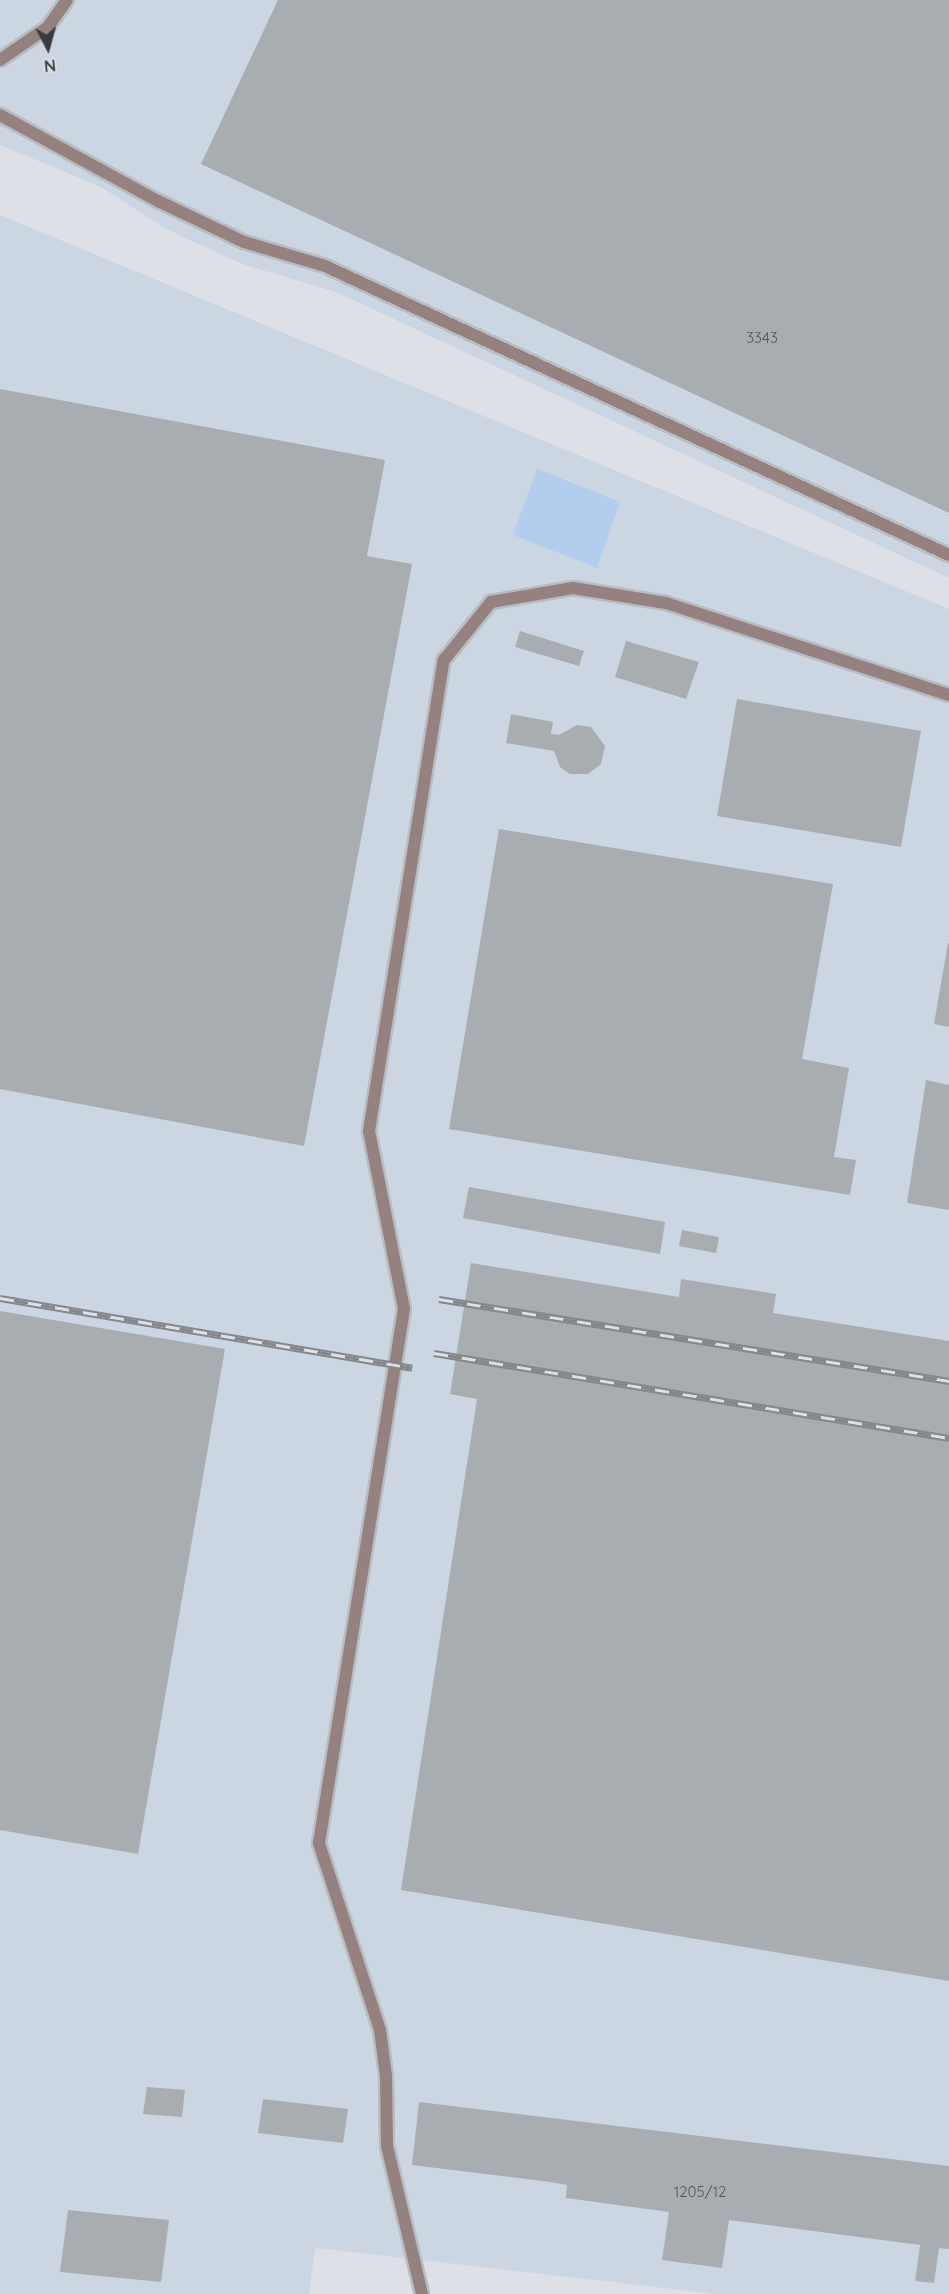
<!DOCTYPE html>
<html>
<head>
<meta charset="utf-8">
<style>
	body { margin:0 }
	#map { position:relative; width:949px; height:2294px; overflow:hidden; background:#dde1e7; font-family:Quicksand,sans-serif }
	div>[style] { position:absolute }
	.built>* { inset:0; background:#ccd6e2 }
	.water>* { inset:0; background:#b2cded }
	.building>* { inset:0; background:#a8adb2 }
	.roads { filter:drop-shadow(2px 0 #b9bcc1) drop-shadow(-2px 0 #b9bcc1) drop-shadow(0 2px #b9bcc1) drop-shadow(0 -2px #b9bcc1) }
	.lane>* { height:12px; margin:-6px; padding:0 6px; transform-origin:6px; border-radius:6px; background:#948180 }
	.street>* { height:12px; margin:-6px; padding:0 6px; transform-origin:6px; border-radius:6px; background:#948180 }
	.rail>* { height:7px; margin-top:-3.5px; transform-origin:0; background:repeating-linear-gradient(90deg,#dde1e7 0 14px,#84878b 0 28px); box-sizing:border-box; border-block:2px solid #84878b }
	span { translate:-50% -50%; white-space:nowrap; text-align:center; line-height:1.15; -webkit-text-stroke:4.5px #dde1e7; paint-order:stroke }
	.number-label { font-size:15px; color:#54575a }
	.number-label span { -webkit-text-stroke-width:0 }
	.north { position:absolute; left:18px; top:18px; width:60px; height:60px; -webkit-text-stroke:4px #dde1e7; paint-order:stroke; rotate:174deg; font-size:16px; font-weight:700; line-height:24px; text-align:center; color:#383a3c }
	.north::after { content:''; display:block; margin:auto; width:21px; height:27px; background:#383a3c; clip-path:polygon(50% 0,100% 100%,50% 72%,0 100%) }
</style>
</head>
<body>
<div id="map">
	<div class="built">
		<div style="clip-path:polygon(0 0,949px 0,949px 578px,336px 292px,242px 264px,166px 229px,101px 187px,0 145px)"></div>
		<div style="clip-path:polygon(0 215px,949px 609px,949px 2294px,716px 2294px,315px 2248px,309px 2294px,0 2294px)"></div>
	</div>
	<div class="water">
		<div style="clip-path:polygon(537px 469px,620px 502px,597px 568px,513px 535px)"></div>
	</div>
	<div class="building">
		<div style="clip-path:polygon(278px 0,949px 0,949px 513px,201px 164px)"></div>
		<div style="clip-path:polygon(0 389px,385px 460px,367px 556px,412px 564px,304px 1146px,0 1089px)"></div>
		<div style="clip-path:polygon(520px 631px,584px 651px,579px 666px,515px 647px)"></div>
		<div style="clip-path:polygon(626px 641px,699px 662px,686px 699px,615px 677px)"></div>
		<div style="clip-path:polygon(737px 699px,921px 731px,901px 847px,717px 816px)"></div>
		<div style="clip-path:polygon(511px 714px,553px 722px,551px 734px,559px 735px,577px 725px,591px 727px,605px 746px,601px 764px,588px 774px,570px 774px,560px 767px,554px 751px,506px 743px)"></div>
		<div style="clip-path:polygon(499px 829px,833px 884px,802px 1059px,849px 1068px,834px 1157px,856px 1160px,850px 1195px,449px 1129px)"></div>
		<div style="clip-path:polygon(948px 943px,949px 944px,949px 1027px,934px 1024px)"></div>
		<div style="clip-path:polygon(926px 1080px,949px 1085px,949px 1210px,907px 1203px)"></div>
		<div style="clip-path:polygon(469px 1187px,665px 1222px,660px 1254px,463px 1218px)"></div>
		<div style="clip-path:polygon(682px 1230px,719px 1237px,716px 1253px,679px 1246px)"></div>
		<div style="clip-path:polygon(471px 1263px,679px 1297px,681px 1279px,776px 1294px,773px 1313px,949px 1341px,949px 1981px,401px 1890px,477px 1399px,450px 1394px)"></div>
		<div style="clip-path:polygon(0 1311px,225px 1349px,138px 1854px,0 1830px)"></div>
		<div style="clip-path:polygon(147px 2087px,185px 2090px,182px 2117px,143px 2114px)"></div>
		<div style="clip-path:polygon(263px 2099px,348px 2109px,343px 2143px,258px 2133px)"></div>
		<div style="clip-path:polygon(419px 2102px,949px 2166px,949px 2249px,939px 2248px,934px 2283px,915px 2281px,920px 2245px,729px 2220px,722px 2268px,662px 2260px,669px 2212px,566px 2198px,567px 2185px,550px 2182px,412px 2165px)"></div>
		<div style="clip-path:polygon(68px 2210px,169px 2220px,161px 2282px,60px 2272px)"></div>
	</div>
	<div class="roads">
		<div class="lane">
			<div style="left:0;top:60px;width:58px;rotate:-34.5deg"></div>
			<div style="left:48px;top:27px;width:33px;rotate:-55deg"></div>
			<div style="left:0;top:115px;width:180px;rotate:28.6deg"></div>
			<div style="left:158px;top:201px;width:95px;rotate:25.5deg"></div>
			<div style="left:244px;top:242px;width:84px;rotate:16.5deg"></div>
			<div style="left:325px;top:266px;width:688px;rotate:24.85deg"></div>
		</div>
		<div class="street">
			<div style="left:422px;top:2294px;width:152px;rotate:-103.3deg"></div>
			<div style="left:387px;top:2146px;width:70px;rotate:-90.8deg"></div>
			<div style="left:386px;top:2076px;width:46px;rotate:-97.4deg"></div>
			<div style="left:380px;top:2030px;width:197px;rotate:-108.1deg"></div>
			<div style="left:319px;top:1843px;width:541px;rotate:-80.96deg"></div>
			<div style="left:404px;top:1309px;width:181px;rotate:-101.1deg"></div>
			<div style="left:369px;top:1131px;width:477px;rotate:-81deg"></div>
			<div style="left:444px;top:660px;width:75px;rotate:-51deg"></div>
			<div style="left:491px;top:602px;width:83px;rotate:-9.7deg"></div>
			<div style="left:573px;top:588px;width:94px;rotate:9.2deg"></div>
			<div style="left:666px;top:603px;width:298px;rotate:18deg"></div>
		</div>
	</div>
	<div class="rail">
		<div style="left:0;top:1298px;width:418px;rotate:9.6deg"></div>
		<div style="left:439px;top:1299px;width:517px;rotate:9.13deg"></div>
		<div style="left:434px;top:1353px;width:522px;rotate:9.37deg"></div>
	</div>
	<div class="number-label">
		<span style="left:762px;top:338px">3343</span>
		<span style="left:700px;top:2192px">1205/12</span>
	</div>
	<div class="north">N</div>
</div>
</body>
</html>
